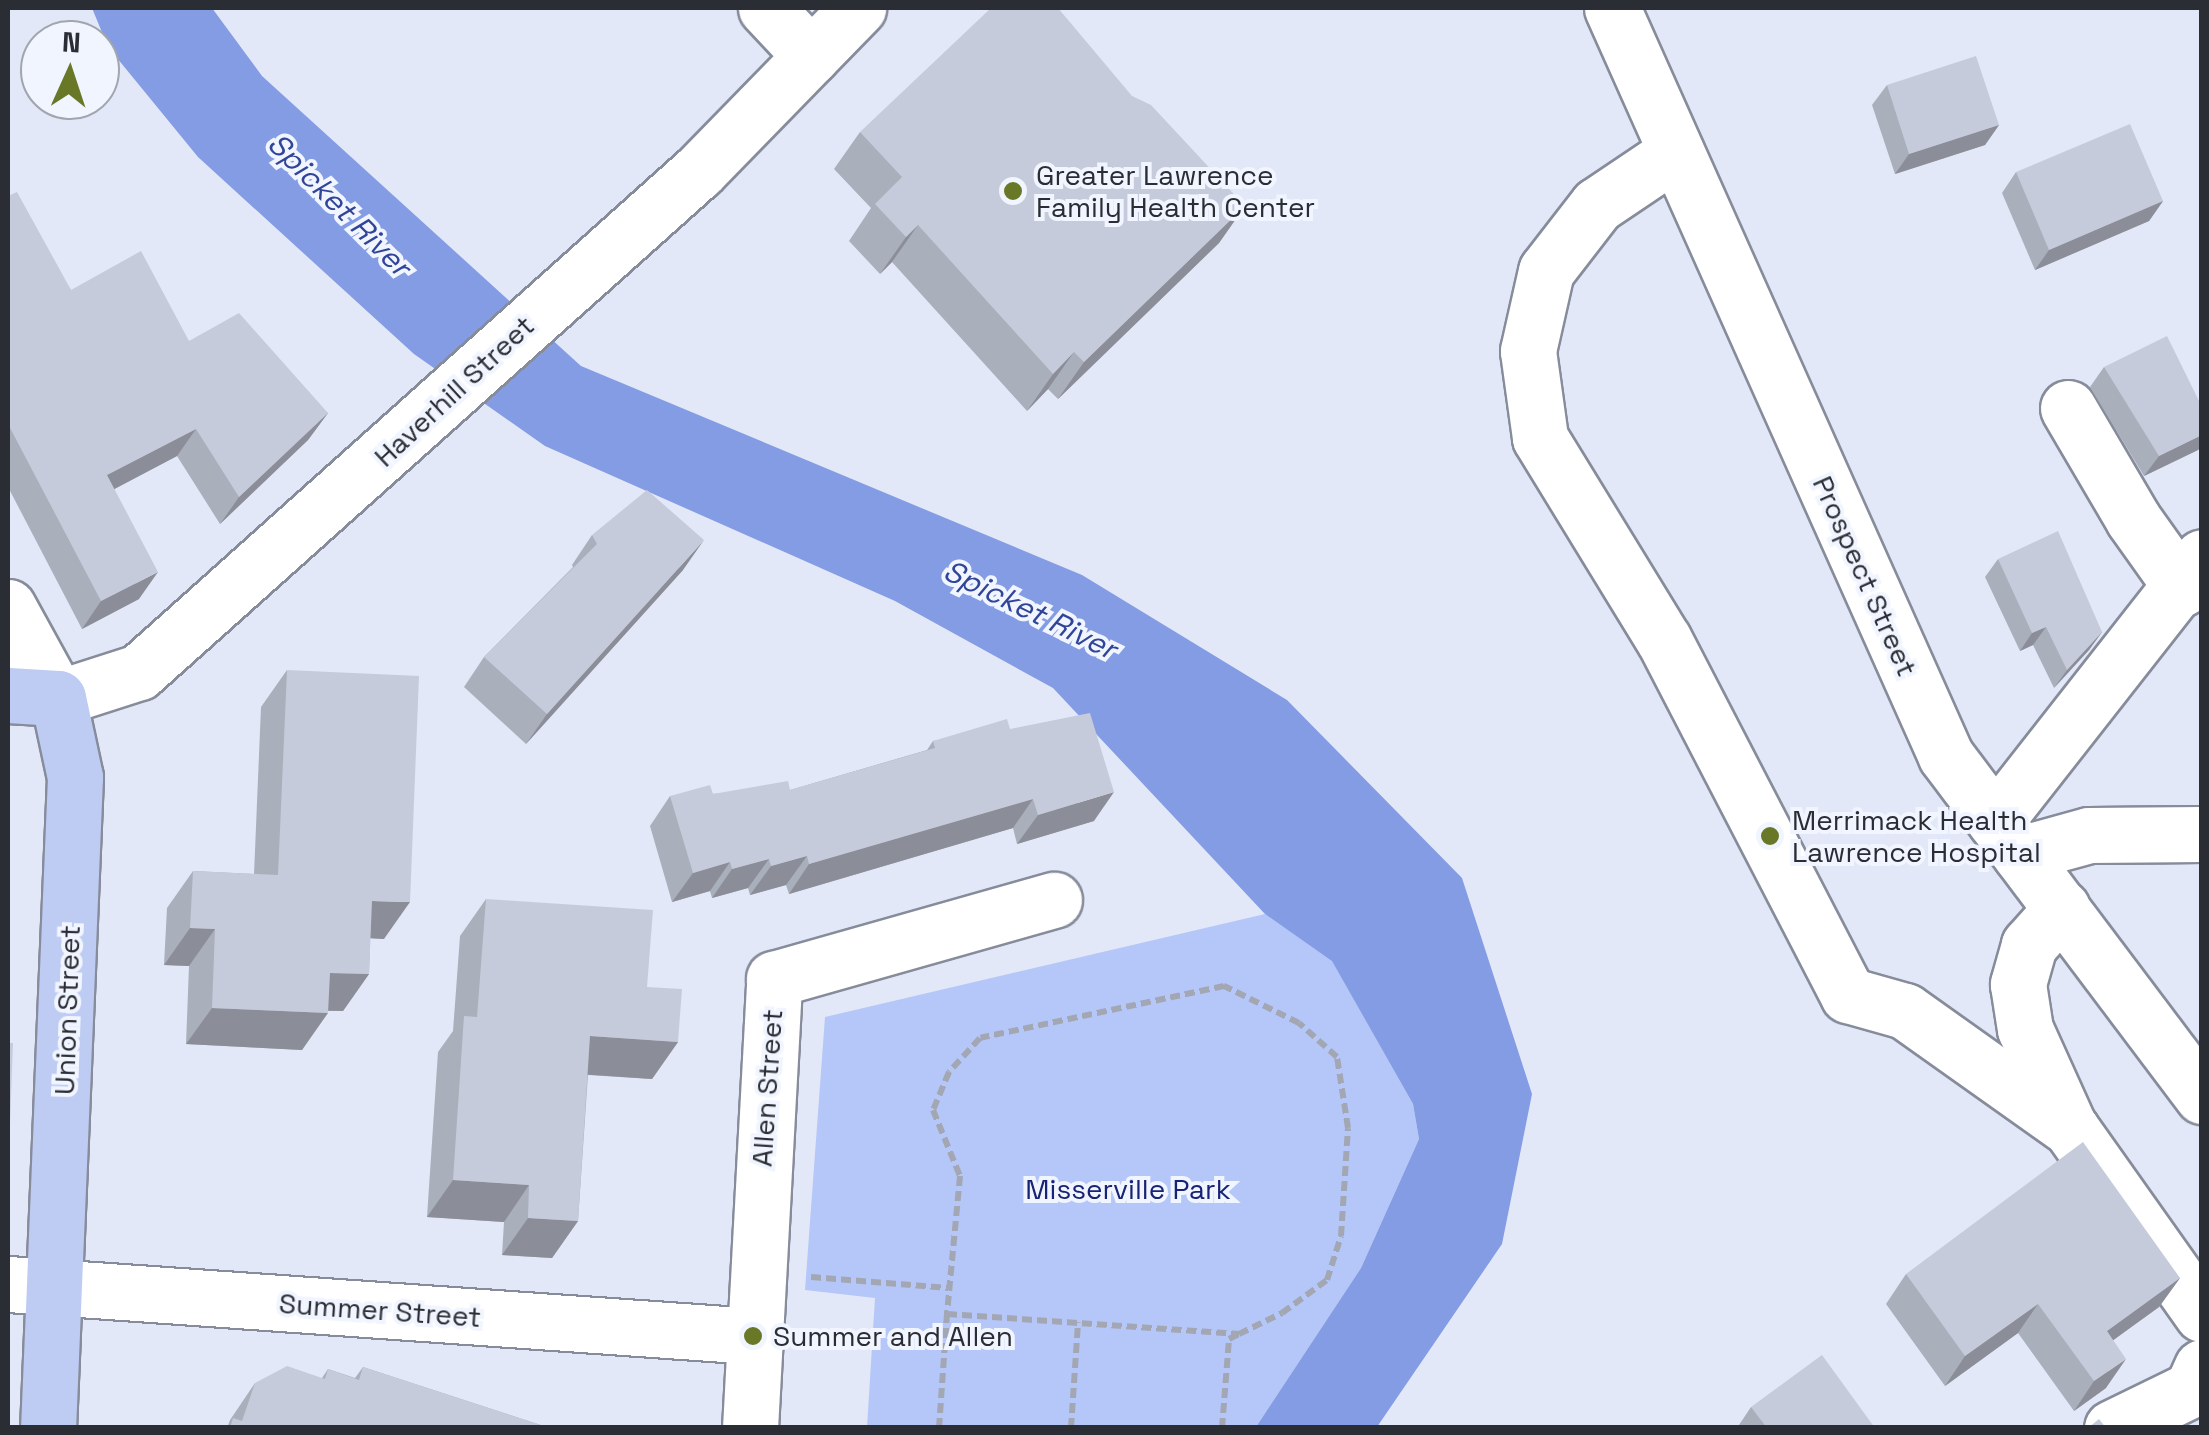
<!DOCTYPE html>
<html>
<head>
<meta charset="utf-8">
<style>
	body { margin:0 }
	#map { position:relative; width:2209px; height:1435px; overflow:hidden; background:#e2e8f8; font-family:"Space Grotesk",sans-serif }
	div>[style] { position:absolute }
	.green>* { inset:0; background:#b5c7f8 }
	.water>* { inset:0; background:#849ce3 }
	.path>* { height:6px; margin-top:-3px; transform-origin:0; background:repeating-linear-gradient(90deg,#a2a7b3 0 10px,transparent 0 15px) }
	.roads { filter:drop-shadow(2px 0 #878c9b) drop-shadow(-2px 0 #878c9b) drop-shadow(0 2px #878c9b) drop-shadow(0 -2px #878c9b) }
	.minor>* { height:55px; margin:-27.5px; padding:0 27.5px; transform-origin:27.5px; border-radius:27.5px; background:#fff }
	.major>* { height:55px; margin:-27.5px; padding:0 27.5px; transform-origin:27.5px; border-radius:27.5px; background:#beccf4 }
	.wall>* { inset:0; background:#aaafbc }
	.shaded-wall>* { inset:0; background:#8b8e99 }
	.building>* { inset:0; background:#c6cbdb }
	.dots>* { width:28px; height:28px; translate:-50% -50%; box-sizing:border-box; border:5px solid #f1f5ff; border-radius:50% }
	span { translate:-50% -50%; white-space:nowrap; text-align:center; line-height:1.15; -webkit-text-stroke:8px #f1f5ff; paint-order:stroke }
	.poi-label { font-size:28px; color:#2a2d33 }
	.left { translate:0 -50%; text-align:left }
	.street-label { font-size:28px; color:#2a2d33 }
	.park-label { font-size:28px; color:#172374 }
	.water-label { font-size:30px; color:#314598; font-style:italic }
	.frame { position:absolute; inset:0; border:10px solid #2a2d33; pointer-events:none }
	.north { position:absolute; left:20px; top:20px; width:100px; height:100px; box-sizing:border-box; background:#f1f5ff; border:2px solid #a1a5ad; border-radius:50%; rotate:3deg; font-size:28px; font-weight:700; line-height:40px; text-align:center; color:#2a2d33 }
	.north::after { content:''; display:block; margin:auto; width:35px; height:45px; background:#697826; clip-path:polygon(50% 0,100% 100%,50% 72%,0 100%) }
</style>
</head>
<body>
<div id="map">
	<div class="green">
		<div style="clip-path:polygon(1265px 914px,1332px 960px,1413px 1104px,1419px 1139px,1361px 1268px,1256px 1427px,867px 1427px,875px 1298px,805px 1290px,825px 1017px)"></div>
	</div>
	<div class="water">
		<div style="clip-path:polygon(92px 8px,212px 8px,262px 76px,581px 366px,1082px 575px,1287px 700px,1462px 878px,1532px 1094px,1502px 1244px,1377px 1427px,1256px 1427px,1361px 1268px,1419px 1139px,1413px 1104px,1332px 961px,1265px 914px,1053px 688px,895px 601px,545px 446px,414px 354px,198px 157px,108px 47px)"></div>
	</div>
	<div class="path">
		<div style="left:811px;top:1277px;width:138px;rotate:4.6deg"></div>
		<div style="left:939px;top:1428px;width:114px;rotate:-86deg"></div>
		<div style="left:1071px;top:1428px;width:106px;rotate:-86.2deg"></div>
		<div style="left:1222px;top:1428px;width:89px;rotate:-85.5deg"></div>
		<div style="left:1229px;top:1339px;width:11px;rotate:-27deg"></div>
		<div style="left:1239px;top:1334px;width:48px;rotate:-26deg"></div>
		<div style="left:1282px;top:1313px;width:56px;rotate:-36.3deg"></div>
		<div style="left:1327px;top:1280px;width:46px;rotate:-72.3deg"></div>
		<div style="left:1341px;top:1236px;width:108px;rotate:-86.3deg"></div>
		<div style="left:1348px;top:1128px;width:72px;rotate:-98.8deg"></div>
		<div style="left:1337px;top:1057px;width:51px;rotate:-138.2deg"></div>
		<div style="left:1299px;top:1023px;width:84px;rotate:-153.7deg"></div>
		<div style="left:1224px;top:986px;width:249px;rotate:168deg"></div>
		<div style="left:980px;top:1038px;width:46px;rotate:132.4deg"></div>
		<div style="left:949px;top:1072px;width:41px;rotate:112.8deg"></div>
		<div style="left:933px;top:1110px;width:71px;rotate:67.8deg"></div>
		<div style="left:960px;top:1176px;width:139px;rotate:95.4deg"></div>
		<div style="left:947px;top:1314px;width:293px;rotate:3.9deg"></div>
	</div>
	<div class="roads">
		<div class="minor">
			<div style="left:766px;top:8px;width:66px;rotate:46.8deg"></div>
			<div style="left:1612px;top:8px;width:819px;rotate:65.94deg"></div>
			<div style="left:1946px;top:756px;width:426px;rotate:53deg"></div>
			<div style="left:1676px;top:152px;width:95px;rotate:146.1deg"></div>
			<div style="left:1597px;top:205px;width:83px;rotate:127.7deg"></div>
			<div style="left:1546px;top:271px;width:82px;rotate:102.7deg"></div>
			<div style="left:1528px;top:351px;width:88px;rotate:82.1deg"></div>
			<div style="left:1540px;top:438px;width:237px;rotate:58.5deg"></div>
			<div style="left:1664px;top:640px;width:400px;rotate:62.6deg"></div>
			<div style="left:1848px;top:995px;width:59px;rotate:15.7deg"></div>
			<div style="left:1905px;top:1011px;width:204px;rotate:35.4deg"></div>
			<div style="left:2071px;top:1129px;width:227px;rotate:54.7deg"></div>
			<div style="left:2068px;top:408px;width:129px;rotate:59.6deg"></div>
			<div style="left:2133px;top:519px;width:85px;rotate:54.6deg"></div>
			<div style="left:8px;top:607px;width:104px;rotate:61.2deg"></div>
			<div style="left:58px;top:698px;width:85px;rotate:-17.8deg"></div>
			<div style="left:139px;top:672px;width:751px;rotate:-41.82deg"></div>
			<div style="left:699px;top:171px;width:228px;rotate:-45.7deg"></div>
			<div style="left:1995px;top:821px;width:335px;rotate:-51.9deg"></div>
			<div style="left:2020px;top:854px;width:72px;rotate:-15.4deg"></div>
			<div style="left:2089px;top:835px;width:113px;rotate:-0.5deg"></div>
			<div style="left:2062px;top:908px;width:50px;rotate:131.7deg"></div>
			<div style="left:2029px;top:945px;width:41px;rotate:105.8deg"></div>
			<div style="left:2018px;top:984px;width:46px;rotate:81.2deg"></div>
			<div style="left:2025px;top:1029px;width:102px;rotate:65.7deg"></div>
			<div style="left:8px;top:1284px;width:747px;rotate:3.99deg"></div>
			<div style="left:750px;top:1428px;width:450px;rotate:-86.9deg"></div>
			<div style="left:774px;top:979px;width:291px;rotate:-15.8deg"></div>
			<div style="left:2112px;top:1428px;width:89px;rotate:-26deg"></div>
			<div style="left:2192px;top:1389px;width:24px;rotate:-66deg"></div>
		</div>
		<div class="major">
			<div style="left:8px;top:695px;width:50px;rotate:3.4deg"></div>
			<div style="left:58px;top:698px;width:81px;rotate:77.9deg"></div>
			<div style="left:75px;top:777px;width:652px;rotate:92.37deg"></div>
		</div>
	</div>
	<div class="wall">
		<div style="clip-path:polygon(1887px 85px,1999px 125px,1985px 145px,1895px 174px,1872px 105px)"></div>
		<div style="clip-path:polygon(1132px 96px,1245px 206px,1219px 243px,1058px 399px,1048px 389px,1027px 411px,892px 262px,880px 274px,849px 241px,871px 208px,834px 169px,860px 132px)"></div>
		<div style="clip-path:polygon(2016px 172px,2163px 201px,2149px 221px,2035px 270px,2002px 193px)"></div>
		<div style="clip-path:polygon(8px 196px,71px 290px,189px 341px,328px 413px,308px 440px,220px 524px,177px 456px,114px 489px,139px 599px,82px 629px,8px 487px)"></div>
		<div style="clip-path:polygon(2104px 367px,2202px 407px,2202px 446px,2198px 450px,2144px 476px,2090px 387px)"></div>
		<div style="clip-path:polygon(592px 535px,683px 570px,526px 744px,464px 687px,484px 657px,573px 567px,572px 565px)"></div>
		<div style="clip-path:polygon(1998px 559px,2102px 632px,2089px 650px,2054px 688px,2033px 645px,2020px 651px,1985px 577px)"></div>
		<div style="clip-path:polygon(287px 670px,384px 939px,370px 938px,369px 974px,343px 1011px,328px 1011px,302px 1050px,186px 1044px,189px 966px,164px 965px,167px 908px,193px 871px,254px 874px,261px 707px)"></div>
		<div style="clip-path:polygon(1010px 729px,1094px 821px,1017px 844px,1013px 828px,789px 894px,786px 885px,750px 895px,748px 888px,712px 898px,710px 891px,672px 902px,650px 826px,670px 796px,790px 790px,927px 750px,933px 741px)"></div>
		<div style="clip-path:polygon(486px 899px,647px 987px,678px 1042px,652px 1079px,588px 1075px,578px 1221px,552px 1258px,502px 1255px,504px 1222px,427px 1217px,438px 1052px,453px 1031px,460px 936px)"></div>
		<div style="clip-path:polygon(1906px 1274px,2180px 1278px,2159px 1307px,2113px 1340px,2106px 1388px,2074px 1411px,2018px 1333px,1945px 1386px,1886px 1304px)"></div>
		<div style="clip-path:polygon(363px 1367px,550px 1428px,227px 1428px,230px 1420px,255px 1383px,322px 1378px,328px 1369px,355px 1378px)"></div>
		<div style="clip-path:polygon(1751px 1407px,1875px 1428px,1737px 1428px)"></div>
	</div>
	<div class="shaded-wall">
		<div style="clip-path:polygon(1999px 125px,1985px 145px,1895px 174px,1909px 154px)"></div>
		<div style="clip-path:polygon(2163px 201px,2149px 221px,2035px 270px,2049px 250px)"></div>
		<div style="clip-path:polygon(1245px 206px,1219px 243px,1058px 399px,1084px 362px)"></div>
		<div style="clip-path:polygon(918px 225px,892px 262px,880px 274px,906px 237px)"></div>
		<div style="clip-path:polygon(1074px 352px,1048px 389px,1027px 411px,1053px 374px)"></div>
		<div style="clip-path:polygon(328px 413px,308px 440px,220px 524px,239px 497px)"></div>
		<div style="clip-path:polygon(196px 429px,177px 456px,88px 503px,107px 475px)"></div>
		<div style="clip-path:polygon(2202px 435px,2202px 446px,2198px 450px,2144px 476px,2159px 456px)"></div>
		<div style="clip-path:polygon(704px 540px,683px 570px,526px 744px,547px 714px)"></div>
		<div style="clip-path:polygon(158px 572px,139px 599px,82px 629px,101px 601px)"></div>
		<div style="clip-path:polygon(2046px 627px,2033px 645px,2020px 651px,2032px 633px)"></div>
		<div style="clip-path:polygon(2102px 632px,2089px 650px,2054px 688px,2067px 670px)"></div>
		<div style="clip-path:polygon(1114px 792px,1094px 821px,1017px 844px,1038px 815px)"></div>
		<div style="clip-path:polygon(1033px 799px,1013px 828px,789px 894px,809px 864px)"></div>
		<div style="clip-path:polygon(807px 856px,786px 885px,750px 895px,771px 866px)"></div>
		<div style="clip-path:polygon(769px 859px,748px 888px,712px 898px,732px 869px)"></div>
		<div style="clip-path:polygon(730px 862px,710px 891px,672px 902px,693px 873px)"></div>
		<div style="clip-path:polygon(372px 901px,410px 902px,384px 939px,346px 937px)"></div>
		<div style="clip-path:polygon(190px 928px,215px 929px,189px 966px,164px 965px)"></div>
		<div style="clip-path:polygon(330px 973px,369px 974px,343px 1011px,304px 1010px)"></div>
		<div style="clip-path:polygon(212px 1008px,328px 1013px,302px 1050px,186px 1044px)"></div>
		<div style="clip-path:polygon(590px 1036px,678px 1042px,652px 1079px,564px 1073px)"></div>
		<div style="clip-path:polygon(453px 1180px,529px 1185px,504px 1222px,427px 1217px)"></div>
		<div style="clip-path:polygon(528px 1218px,578px 1221px,552px 1258px,502px 1255px)"></div>
		<div style="clip-path:polygon(2180px 1278px,2159px 1307px,2086px 1360px,2107px 1331px)"></div>
		<div style="clip-path:polygon(2038px 1304px,2018px 1333px,1945px 1386px,1965px 1356px)"></div>
		<div style="clip-path:polygon(2126px 1359px,2106px 1388px,2074px 1411px,2094px 1381px)"></div>
	</div>
	<div class="building">
		<div style="clip-path:polygon(991px 8px,1058px 8px,1132px 96px,1151px 105px,1245px 206px,1084px 362px,1074px 352px,1053px 374px,918px 225px,906px 237px,875px 204px,902px 177px,860px 132px)"></div>
		<div style="clip-path:polygon(1976px 56px,1999px 125px,1909px 154px,1887px 85px)"></div>
		<div style="clip-path:polygon(2130px 124px,2163px 201px,2049px 250px,2016px 172px)"></div>
		<div style="clip-path:polygon(17px 192px,71px 290px,141px 251px,189px 341px,239px 313px,328px 413px,239px 497px,196px 429px,107px 475px,158px 572px,101px 601px,8px 424px,8px 196px)"></div>
		<div style="clip-path:polygon(2167px 336px,2202px 407px,2202px 435px,2159px 456px,2104px 367px)"></div>
		<div style="clip-path:polygon(647px 490px,704px 540px,547px 714px,484px 657px,597px 544px,592px 535px)"></div>
		<div style="clip-path:polygon(2058px 531px,2102px 632px,2067px 670px,2046px 627px,2032px 633px,1998px 559px)"></div>
		<div style="clip-path:polygon(287px 670px,419px 676px,410px 902px,372px 901px,369px 974px,330px 973px,328px 1013px,212px 1008px,215px 929px,190px 928px,193px 871px,278px 875px)"></div>
		<div style="clip-path:polygon(1090px 713px,1114px 792px,1038px 815px,1033px 799px,809px 864px,807px 856px,771px 866px,769px 859px,732px 869px,730px 862px,693px 873px,670px 796px,710px 785px,713px 794px,788px 781px,790px 790px,935px 748px,933px 741px,1007px 719px,1010px 729px)"></div>
		<div style="clip-path:polygon(486px 899px,653px 910px,647px 987px,682px 989px,678px 1042px,590px 1036px,578px 1221px,528px 1218px,529px 1185px,453px 1180px,464px 1016px,477px 1017px)"></div>
		<div style="clip-path:polygon(8px 1043px,13px 1043px,8px 1180px)"></div>
		<div style="clip-path:polygon(2083px 1142px,2180px 1278px,2107px 1331px,2126px 1359px,2094px 1381px,2038px 1304px,1965px 1356px,1906px 1274px)"></div>
		<div style="clip-path:polygon(1822px 1355px,1875px 1428px,1767px 1428px,1751px 1407px)"></div>
		<div style="clip-path:polygon(287px 1366px,325px 1379px,328px 1369px,359px 1380px,363px 1367px,550px 1428px,230px 1428px,233px 1418px,242px 1421px,255px 1383px)"></div>
		<div style="clip-path:polygon(2099px 1419px,2106px 1428px,2088px 1428px)"></div>
	</div>
	<div class="dots">
		<div style="left:1013px;top:191px;background:#697826"></div>
		<div style="left:1770px;top:836px;background:#697826"></div>
		<div style="left:753px;top:1336px;background:#697826"></div>
	</div>
	<div class="poi-label">
		<span class="left" style="left:1036px;top:191px">Greater Lawrence<br>Family Health Center</span>
		<span class="left" style="left:1792px;top:836px">Merrimack Health<br>Lawrence Hospital</span>
		<span class="left" style="left:773px;top:1336px">Summer and Allen</span>
	</div>
	<div class="street-label">
		<span style="left:454px;top:391px;rotate:-43deg">Haverhill Street</span>
		<span style="left:1865px;top:576px;rotate:66deg">Prospect Street</span>
		<span style="left:67px;top:1010px;rotate:-88deg">Union Street</span>
		<span style="left:767px;top:1088px;rotate:-86deg">Allen Street</span>
		<span style="left:380px;top:1310px;rotate:4deg">Summer Street</span>
	</div>
	<div class="park-label">
		<span style="left:1128px;top:1189px">Misserville Park</span>
	</div>
	<div class="water-label">
		<span style="left:339px;top:205px;rotate:45deg">Spicket River</span>
		<span style="left:1030px;top:610px;rotate:26deg">Spicket River</span>
	</div>
	<div class="frame"></div>
	<div class="north">N</div>
</div>
</body>
</html>
